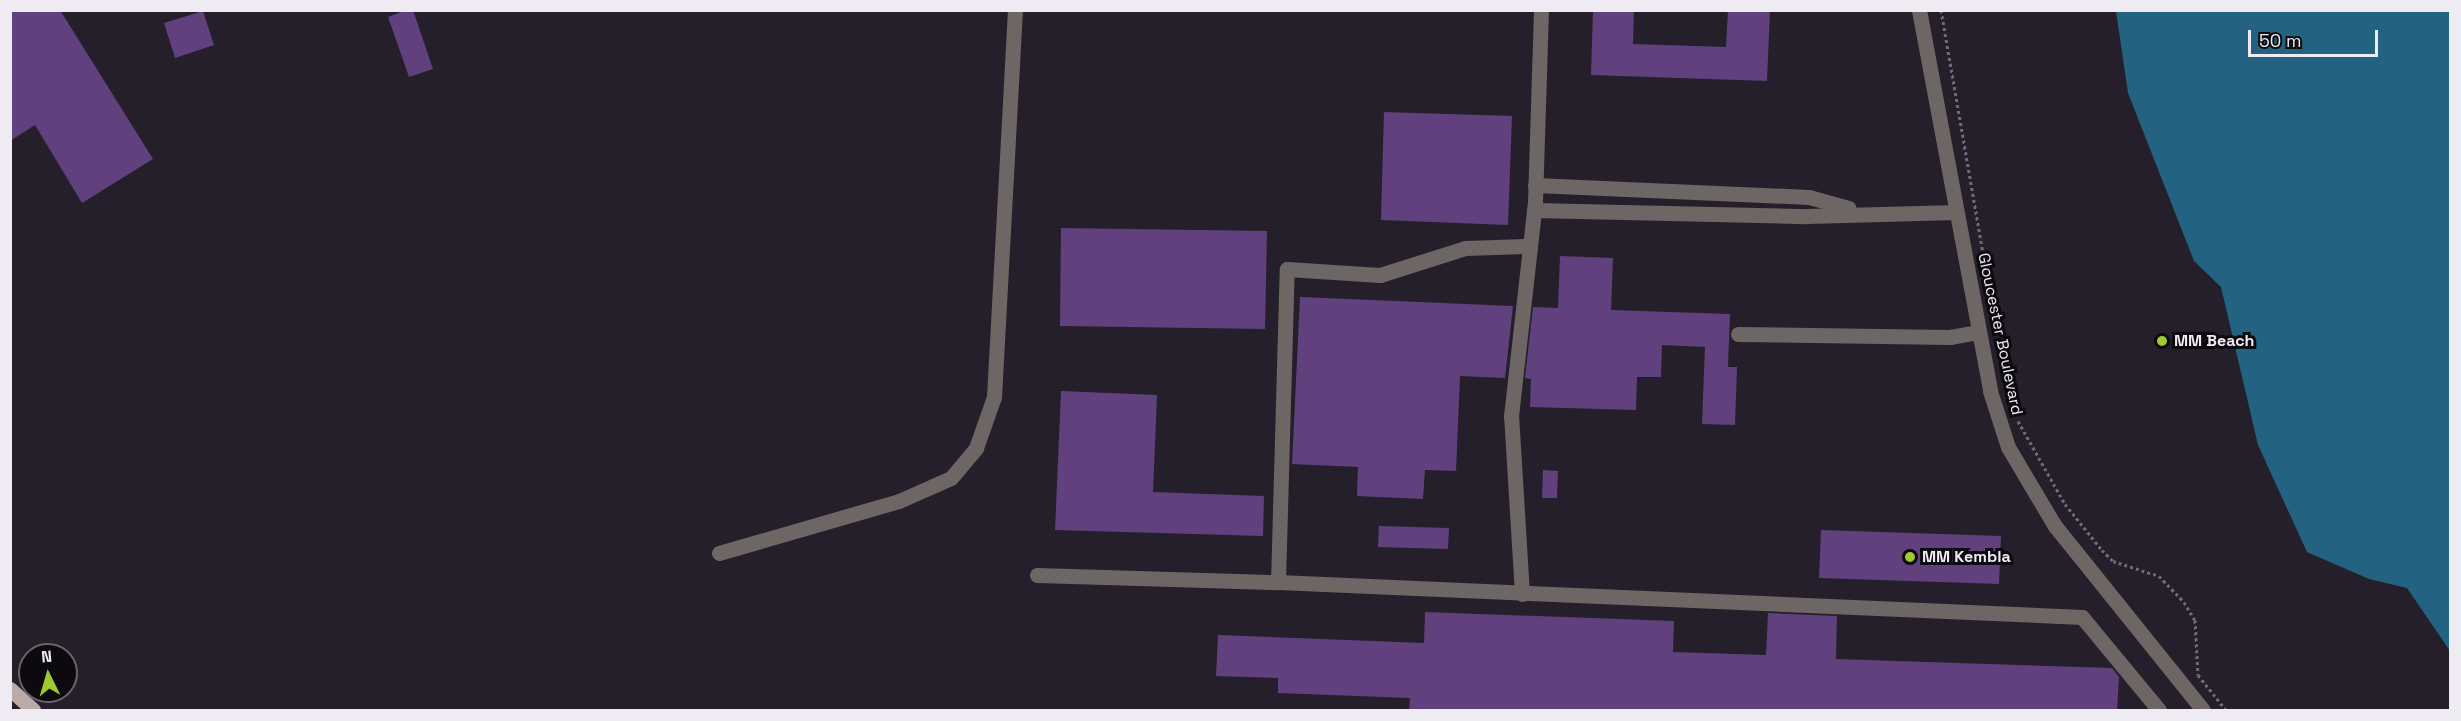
<!DOCTYPE html>
<html>
<head>
<meta charset="utf-8">
<style>
	body { margin:0 }
	#map { position:relative; width:2461px; height:721px; overflow:hidden; background:#241f2a; font-family:"Space Grotesk",sans-serif }
	div>[style] { position:absolute }
	.water>* { inset:0; background:#246282 }
	.building>* { inset:0; background:#60417d }
	.path>* { height:3px; margin-top:-1.5px; transform-origin:0; background:repeating-linear-gradient(90deg,#706b75 0 3px,transparent 0 6px) }
	.minor>* { height:15px; margin:-7.5px; padding:0 7.5px; transform-origin:7.5px; border-radius:7.5px; background:#6d6665 }
	.major>* { height:15px; margin:-7.5px; padding:0 7.5px; transform-origin:7.5px; border-radius:7.5px; background:#baaba9 }
	.dots>* { width:16px; height:16px; translate:-50% -50%; box-sizing:border-box; border:3px solid #0c0a0f; border-radius:50% }
	span { translate:-50% -50%; white-space:nowrap; text-align:center; line-height:1.15; -webkit-text-stroke:6px #0c0a0f; paint-order:stroke }
	.street-label { font-size:16px; color:#eeebf2 }
	.poi-label { font-size:16px; color:#eeebf2; font-weight:700 }
	.left { translate:0 -50%; text-align:left }
	.frame { position:absolute; inset:0; border:12px solid #eeebf2; pointer-events:none }
	.north { position:absolute; left:18px; top:643px; width:60px; height:60px; box-sizing:border-box; background:#0c0a0f; border:2px solid #66646a; border-radius:50%; rotate:355deg; font-size:16px; font-weight:700; line-height:24px; text-align:center; color:#eeebf2 }
	.north::after { content:''; display:block; margin:auto; width:21px; height:27px; background:#9fca2d; clip-path:polygon(50% 0,100% 100%,50% 72%,0 100%) }
	.scale { position:absolute; left:2248px; top:30px; width:130px; height:27px; box-sizing:border-box; border:3px solid #eeebf2; border-top:0; padding-left:8px; font-size:18px; line-height:21px; white-space:nowrap; color:#eeebf2; -webkit-text-stroke:4px #0c0a0f; paint-order:stroke }
</style>
</head>
<body>
<div id="map">
	<div class="water">
		<div style="clip-path:polygon(2116px 11px,2450px 11px,2450px 651px,2407px 588px,2369px 579px,2307px 552px,2258px 445px,2221px 287px,2194px 261px,2128px 93px)"></div>
	</div>
	<div class="building">
		<div style="clip-path:polygon(10px 10px,60px 10px,153px 159px,82px 203px,35px 125px,10px 141px)"></div>
		<div style="clip-path:polygon(406px 10px,413px 10px,433px 69px,409px 77px,388px 17px)"></div>
		<div style="clip-path:polygon(1593px 10px,1634px 10px,1633px 44px,1726px 47px,1728px 10px,1770px 10px,1767px 81px,1591px 75px)"></div>
		<div style="clip-path:polygon(203px 11px,214px 45px,175px 58px,164px 23px)"></div>
		<div style="clip-path:polygon(1384px 112px,1512px 116px,1508px 225px,1381px 220px)"></div>
		<div style="clip-path:polygon(1061px 228px,1267px 231px,1265px 329px,1060px 326px)"></div>
		<div style="clip-path:polygon(1560px 256px,1613px 258px,1611px 310px,1730px 314px,1728px 367px,1737px 367px,1735px 425px,1702px 424px,1705px 347px,1662px 345px,1661px 377px,1637px 377px,1636px 410px,1530px 407px,1531px 379px,1525px 378px,1533px 307px,1558px 308px)"></div>
		<div style="clip-path:polygon(1300px 297px,1513px 306px,1505px 378px,1460px 376px,1456px 471px,1425px 470px,1423px 499px,1357px 496px,1358px 467px,1292px 464px)"></div>
		<div style="clip-path:polygon(1061px 391px,1157px 395px,1153px 492px,1264px 496px,1263px 536px,1055px 530px)"></div>
		<div style="clip-path:polygon(1543px 470px,1558px 471px,1557px 498px,1542px 498px)"></div>
		<div style="clip-path:polygon(1379px 526px,1449px 528px,1448px 549px,1378px 547px)"></div>
		<div style="clip-path:polygon(1821px 530px,2001px 536px,1999px 584px,1819px 578px)"></div>
		<div style="clip-path:polygon(1425px 612px,1674px 621px,1673px 652px,1766px 655px,1768px 613px,1837px 616px,1836px 659px,2112px 668px,2119px 677px,2117px 711px,1409px 711px,1410px 698px,1278px 693px,1278px 678px,1216px 676px,1218px 635px,1424px 643px)"></div>
	</div>
	<div class="path">
		<div style="left:1941px;top:10px;width:247px;rotate:80.2deg"></div>
		<div style="left:2004px;top:369px;width:27px;rotate:77deg"></div>
		<div style="left:2018px;top:421px;width:95px;rotate:60.5deg"></div>
		<div style="left:2065px;top:504px;width:59px;rotate:51.2deg"></div>
		<div style="left:2102px;top:550px;width:16px;rotate:45deg"></div>
		<div style="left:2113px;top:561px;width:48px;rotate:18.1deg"></div>
		<div style="left:2159px;top:576px;width:36px;rotate:46deg"></div>
		<div style="left:2184px;top:602px;width:21px;rotate:59deg"></div>
		<div style="left:2195px;top:620px;width:55px;rotate:86.9deg"></div>
		<div style="left:2198px;top:675px;width:45px;rotate:51.3deg"></div>
	</div>
	<div class="minor">
		<div style="left:1919px;top:10px;width:388px;rotate:79.4deg"></div>
		<div style="left:1990px;top:391px;width:59px;rotate:72.2deg"></div>
		<div style="left:2008px;top:447px;width:92px;rotate:59.3deg"></div>
		<div style="left:2055px;top:526px;width:236px;rotate:51.2deg"></div>
		<div style="left:1535px;top:185px;width:274px;rotate:2.5deg"></div>
		<div style="left:1809px;top:197px;width:41px;rotate:15.4deg"></div>
		<div style="left:1534px;top:210px;width:273px;rotate:1.3deg"></div>
		<div style="left:1807px;top:216px;width:149px;rotate:-1.5deg"></div>
		<div style="left:1738px;top:334px;width:212px;rotate:0.8deg"></div>
		<div style="left:1950px;top:337px;width:29px;rotate:-10deg"></div>
		<div style="left:719px;top:553px;width:187px;rotate:-16.1deg"></div>
		<div style="left:899px;top:501px;width:57px;rotate:-23.9deg"></div>
		<div style="left:951px;top:478px;width:39px;rotate:-50deg"></div>
		<div style="left:976px;top:448px;width:54px;rotate:-70.6deg"></div>
		<div style="left:994px;top:397px;width:388px;rotate:-86.9deg"></div>
		<div style="left:1037px;top:575px;width:241px;rotate:1.7deg"></div>
		<div style="left:1278px;top:582px;width:805px;rotate:2.49deg"></div>
		<div style="left:2082px;top:617px;width:121px;rotate:50.4deg"></div>
		<div style="left:1278px;top:582px;width:313px;rotate:-88.4deg"></div>
		<div style="left:1287px;top:269px;width:93px;rotate:3.7deg"></div>
		<div style="left:1380px;top:275px;width:89px;rotate:-17.6deg"></div>
		<div style="left:1465px;top:248px;width:65px;rotate:-1.8deg"></div>
		<div style="left:1522px;top:594px;width:178px;rotate:-93.5deg"></div>
		<div style="left:1511px;top:416px;width:216px;rotate:-83.6deg"></div>
		<div style="left:1535px;top:201px;width:191px;rotate:-88.2deg"></div>
	</div>
	<div class="major">
		<div style="left:10px;top:689px;width:31px;rotate:42deg"></div>
	</div>
	<div class="dots">
		<div style="left:2162px;top:341px;background:#9fca2d"></div>
		<div style="left:1910px;top:557px;background:#9fca2d"></div>
	</div>
	<div class="street-label">
		<span style="left:2000px;top:334px;rotate:78deg">Gloucester Boulevard</span>
	</div>
	<div class="poi-label">
		<span class="left" style="left:2174px;top:341px">MM Beach</span>
		<span class="left" style="left:1922px;top:557px">MM Kembla</span>
	</div>
	<div class="frame"></div>
	<div class="north">N</div>
	<div class="scale">50 m</div>
</div>
</body>
</html>
